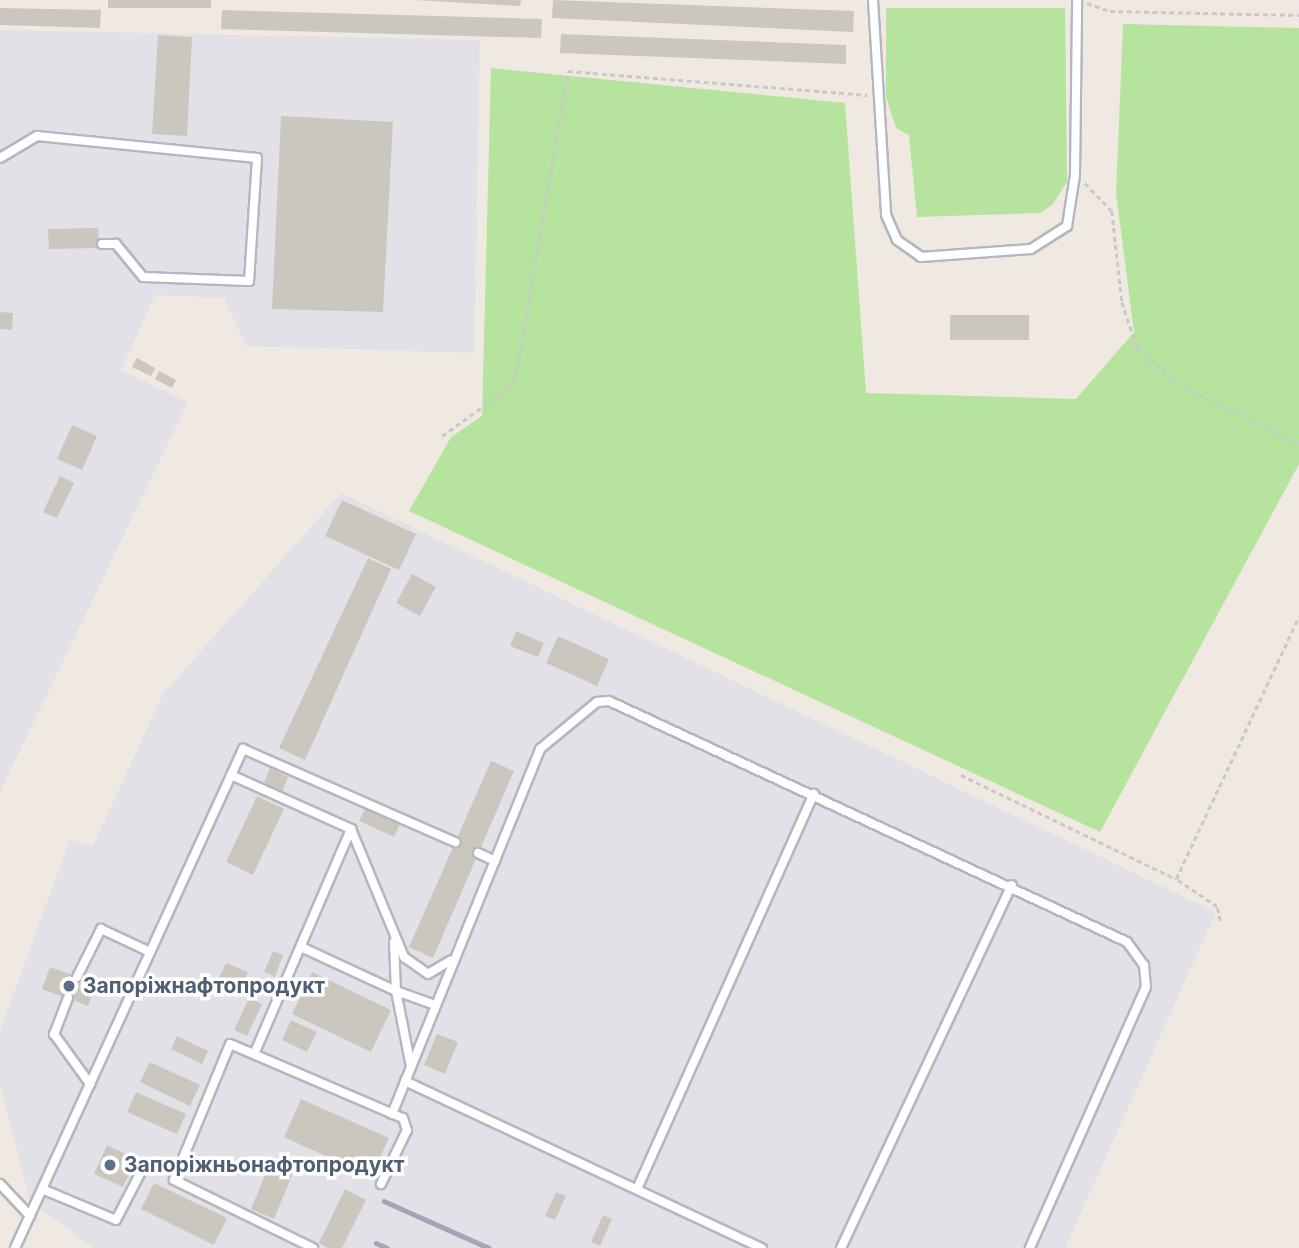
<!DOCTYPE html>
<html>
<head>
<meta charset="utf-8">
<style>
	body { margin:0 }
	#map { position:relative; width:1299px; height:1248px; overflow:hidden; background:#efe9e1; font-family:Inter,sans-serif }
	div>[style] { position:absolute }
	.industrial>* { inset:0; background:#e3e1e8 }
	.green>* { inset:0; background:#b6e49e }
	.building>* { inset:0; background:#cbc7bf }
	.path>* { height:2.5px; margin-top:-1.25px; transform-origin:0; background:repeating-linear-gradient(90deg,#c9c9c9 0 5px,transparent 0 8.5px) }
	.roads { filter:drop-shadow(2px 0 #b4b7c1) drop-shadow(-2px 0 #b4b7c1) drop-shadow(0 2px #b4b7c1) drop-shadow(0 -2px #b4b7c1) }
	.lane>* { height:8px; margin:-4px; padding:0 4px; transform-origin:4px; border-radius:4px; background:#fff }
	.rail>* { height:4.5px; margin:-2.25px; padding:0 2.25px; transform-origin:2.25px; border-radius:2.25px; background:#a3a6b7 }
	.dots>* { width:19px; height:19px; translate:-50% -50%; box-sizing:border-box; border:4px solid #fff; border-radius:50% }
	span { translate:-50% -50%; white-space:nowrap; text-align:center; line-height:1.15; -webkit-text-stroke:7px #fff; paint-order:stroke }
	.service-label { font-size:21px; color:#4e5e75; font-weight:700 }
	.left { translate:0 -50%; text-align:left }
</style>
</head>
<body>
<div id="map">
	<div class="industrial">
		<div style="clip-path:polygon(0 30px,480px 40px,474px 353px,246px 346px,224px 298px,155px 295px,121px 370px,188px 402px,0 792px)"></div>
		<div style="clip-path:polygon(341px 493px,1216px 912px,1065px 1248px,94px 1248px,30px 1201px,0 1084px,0 1031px,70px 839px,93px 846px,163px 694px)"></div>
	</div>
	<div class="green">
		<div style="clip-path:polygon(886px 8px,1065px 8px,1067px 182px,1052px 205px,1040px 213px,917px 217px,909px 135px,896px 128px,886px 97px)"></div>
		<div style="clip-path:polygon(1123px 24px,1299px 28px,1299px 464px,1100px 832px,409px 511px,451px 437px,482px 416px,491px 68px,845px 103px,866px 393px,1076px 399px,1134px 332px,1116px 193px)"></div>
	</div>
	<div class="building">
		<div style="clip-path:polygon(108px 0,211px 0,211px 8px,108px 8px)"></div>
		<div style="clip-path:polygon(415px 0,521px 0,520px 6px)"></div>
		<div style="clip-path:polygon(553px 0,854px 11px,853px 32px,552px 18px)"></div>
		<div style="clip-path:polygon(0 8px,101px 10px,100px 28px,0 25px)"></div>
		<div style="clip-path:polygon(222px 10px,542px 19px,541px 38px,221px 29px)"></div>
		<div style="clip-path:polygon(561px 34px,846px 45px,846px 64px,560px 53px)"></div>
		<div style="clip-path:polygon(158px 35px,192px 37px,187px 136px,152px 134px)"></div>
		<div style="clip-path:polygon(281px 116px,393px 122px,383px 312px,272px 309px)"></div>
		<div style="clip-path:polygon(98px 228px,99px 248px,49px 249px,48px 229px)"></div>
		<div style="clip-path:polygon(0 312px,13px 313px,12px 330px,0 329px)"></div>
		<div style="clip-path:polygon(950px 315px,1029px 315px,1029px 340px,950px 340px)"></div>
		<div style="clip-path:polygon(137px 358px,155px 368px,151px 376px,132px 367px)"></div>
		<div style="clip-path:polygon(159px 371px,176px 380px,172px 388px,155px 379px)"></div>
		<div style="clip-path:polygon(72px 425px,97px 436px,82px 470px,57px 459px)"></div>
		<div style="clip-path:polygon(60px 476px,74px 483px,57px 518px,43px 512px)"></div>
		<div style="clip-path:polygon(342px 500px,416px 534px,399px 570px,325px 536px)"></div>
		<div style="clip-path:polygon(368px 558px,391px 569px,305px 760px,279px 748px)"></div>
		<div style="clip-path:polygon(412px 574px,436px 587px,420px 616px,396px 603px)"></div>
		<div style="clip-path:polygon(516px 631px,544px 643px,538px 657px,510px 646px)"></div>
		<div style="clip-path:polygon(558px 636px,609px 659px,597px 686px,546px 663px)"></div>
		<div style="clip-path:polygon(491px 761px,514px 771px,433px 958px,409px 947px)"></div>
		<div style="clip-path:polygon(270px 768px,288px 777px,282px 792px,264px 783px)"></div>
		<div style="clip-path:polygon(257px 796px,284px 809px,253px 875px,226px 862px)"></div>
		<div style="clip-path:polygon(365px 809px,400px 824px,394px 837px,359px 821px)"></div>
		<div style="clip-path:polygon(273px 951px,283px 955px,275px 977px,264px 972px)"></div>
		<div style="clip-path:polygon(226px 963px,248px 972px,241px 988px,219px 978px)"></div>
		<div style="clip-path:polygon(50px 967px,96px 983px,88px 1006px,42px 989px)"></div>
		<div style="clip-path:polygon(312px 972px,391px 1010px,371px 1052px,292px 1014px)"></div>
		<div style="clip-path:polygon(249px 998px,262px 1004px,247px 1036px,234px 1030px)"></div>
		<div style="clip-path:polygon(291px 1020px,317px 1032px,307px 1052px,282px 1040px)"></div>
		<div style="clip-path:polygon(437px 1034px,458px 1042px,445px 1074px,424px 1065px)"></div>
		<div style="clip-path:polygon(177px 1036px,208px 1051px,202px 1064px,171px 1049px)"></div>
		<div style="clip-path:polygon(150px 1062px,200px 1085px,190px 1106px,140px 1082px)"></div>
		<div style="clip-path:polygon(136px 1092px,186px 1114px,177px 1134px,127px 1112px)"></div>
		<div style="clip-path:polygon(301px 1099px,389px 1138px,371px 1177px,284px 1137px)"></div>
		<div style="clip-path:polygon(107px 1145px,136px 1159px,123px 1187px,94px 1174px)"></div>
		<div style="clip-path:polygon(272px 1158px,295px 1168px,274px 1219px,251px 1209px)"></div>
		<div style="clip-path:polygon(154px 1183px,227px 1218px,214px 1245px,141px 1209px)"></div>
		<div style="clip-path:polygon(345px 1189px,366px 1200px,342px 1248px,328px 1248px,319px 1243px)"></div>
		<div style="clip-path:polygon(556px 1192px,566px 1196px,555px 1220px,545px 1216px)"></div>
		<div style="clip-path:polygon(603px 1215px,612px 1219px,600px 1246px,591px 1242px)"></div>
	</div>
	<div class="path">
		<div style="left:1087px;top:3px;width:24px;rotate:19deg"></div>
		<div style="left:1110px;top:11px;width:189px;rotate:1.2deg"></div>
		<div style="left:1085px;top:183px;width:39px;rotate:46deg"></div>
		<div style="left:1112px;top:211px;width:92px;rotate:83.7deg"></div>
		<div style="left:1122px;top:302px;width:48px;rotate:71.9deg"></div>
		<div style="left:1137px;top:348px;width:52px;rotate:41.9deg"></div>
		<div style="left:1176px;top:383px;width:137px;rotate:26deg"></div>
		<div style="left:442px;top:436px;width:80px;rotate:-35.9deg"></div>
		<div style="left:507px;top:389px;width:17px;rotate:-59deg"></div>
		<div style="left:516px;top:374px;width:307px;rotate:-80.3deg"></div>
		<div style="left:568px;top:71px;width:300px;rotate:4.6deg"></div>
		<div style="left:961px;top:775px;width:239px;rotate:25.8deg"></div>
		<div style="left:1220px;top:921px;width:14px;rotate:-102deg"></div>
		<div style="left:1217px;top:907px;width:50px;rotate:-145.7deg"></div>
		<div style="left:1176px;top:879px;width:290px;rotate:-64.9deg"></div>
	</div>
	<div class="roads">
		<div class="lane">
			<div style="left:873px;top:0;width:215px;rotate:86.5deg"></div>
			<div style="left:886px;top:215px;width:27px;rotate:66deg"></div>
			<div style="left:897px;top:240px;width:29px;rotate:35deg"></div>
			<div style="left:921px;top:257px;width:110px;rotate:-4.2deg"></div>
			<div style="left:1031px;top:249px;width:43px;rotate:-32.6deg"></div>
			<div style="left:1067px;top:226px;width:52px;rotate:-81.1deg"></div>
			<div style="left:1075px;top:175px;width:175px;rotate:-89.3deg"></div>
			<div style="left:0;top:158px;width:43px;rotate:-30.7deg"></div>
			<div style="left:37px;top:136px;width:221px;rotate:5.7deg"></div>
			<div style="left:257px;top:158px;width:123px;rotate:93.7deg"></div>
			<div style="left:249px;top:281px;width:106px;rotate:-177.8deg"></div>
			<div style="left:143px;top:277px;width:43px;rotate:-129.3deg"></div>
			<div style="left:116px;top:244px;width:14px;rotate:180deg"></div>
			<div style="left:231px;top:775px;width:132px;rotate:24.2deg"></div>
			<div style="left:351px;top:829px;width:139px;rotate:67.5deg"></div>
			<div style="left:404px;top:957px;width:29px;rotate:35deg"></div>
			<div style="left:428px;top:974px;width:26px;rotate:-31deg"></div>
			<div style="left:478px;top:853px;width:19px;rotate:25deg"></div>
			<div style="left:394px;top:942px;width:49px;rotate:87.7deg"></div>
			<div style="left:396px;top:991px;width:41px;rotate:19.7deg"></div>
			<div style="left:301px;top:947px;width:105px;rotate:24.9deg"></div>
			<div style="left:396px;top:991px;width:77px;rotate:78.8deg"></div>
			<div style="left:77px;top:977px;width:54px;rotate:-63.4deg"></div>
			<div style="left:101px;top:929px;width:54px;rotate:25.1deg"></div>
			<div style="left:68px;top:998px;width:39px;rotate:111deg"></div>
			<div style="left:54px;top:1034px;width:62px;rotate:54.2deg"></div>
			<div style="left:255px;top:1052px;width:243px;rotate:-66.7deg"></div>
			<div style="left:405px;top:1081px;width:394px;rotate:25.1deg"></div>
			<div style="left:392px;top:1114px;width:394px;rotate:-67.9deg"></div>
			<div style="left:540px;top:749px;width:74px;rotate:-39.5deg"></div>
			<div style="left:597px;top:702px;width:12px;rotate:-5deg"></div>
			<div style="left:609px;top:701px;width:571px;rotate:24.95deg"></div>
			<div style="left:1127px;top:942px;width:29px;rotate:54deg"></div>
			<div style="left:1144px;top:965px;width:22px;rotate:85deg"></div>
			<div style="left:1146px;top:987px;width:286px;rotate:114deg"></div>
			<div style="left:0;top:1184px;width:44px;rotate:46.8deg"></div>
			<div style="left:42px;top:1189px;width:80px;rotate:22.7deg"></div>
			<div style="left:116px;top:1220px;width:61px;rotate:-62.6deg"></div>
			<div style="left:637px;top:1189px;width:433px;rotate:-65.9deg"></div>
			<div style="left:15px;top:1248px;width:549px;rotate:-65.44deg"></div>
			<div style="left:243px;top:749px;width:232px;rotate:23.7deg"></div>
			<div style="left:313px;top:1248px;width:155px;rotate:-153.9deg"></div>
			<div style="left:174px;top:1180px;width:147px;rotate:-67.6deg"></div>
			<div style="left:230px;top:1044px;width:188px;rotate:23.2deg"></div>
			<div style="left:403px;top:1118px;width:13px;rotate:72deg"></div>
			<div style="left:407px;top:1130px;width:60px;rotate:115.7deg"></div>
			<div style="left:841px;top:1248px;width:401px;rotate:-64.8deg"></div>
		</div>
	</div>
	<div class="rail">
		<div style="left:384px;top:1201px;width:115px;rotate:24.1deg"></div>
		<div style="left:376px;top:1243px;width:12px;rotate:24deg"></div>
	</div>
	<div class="dots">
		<div style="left:69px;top:986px;background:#5c6f8a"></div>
		<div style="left:110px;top:1165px;background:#5c6f8a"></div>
	</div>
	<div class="service-label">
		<span class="left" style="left:83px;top:986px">Запоріжнафтопродукт</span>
		<span class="left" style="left:124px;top:1165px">Запоріжньонафтопродукт</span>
	</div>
</div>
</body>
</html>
